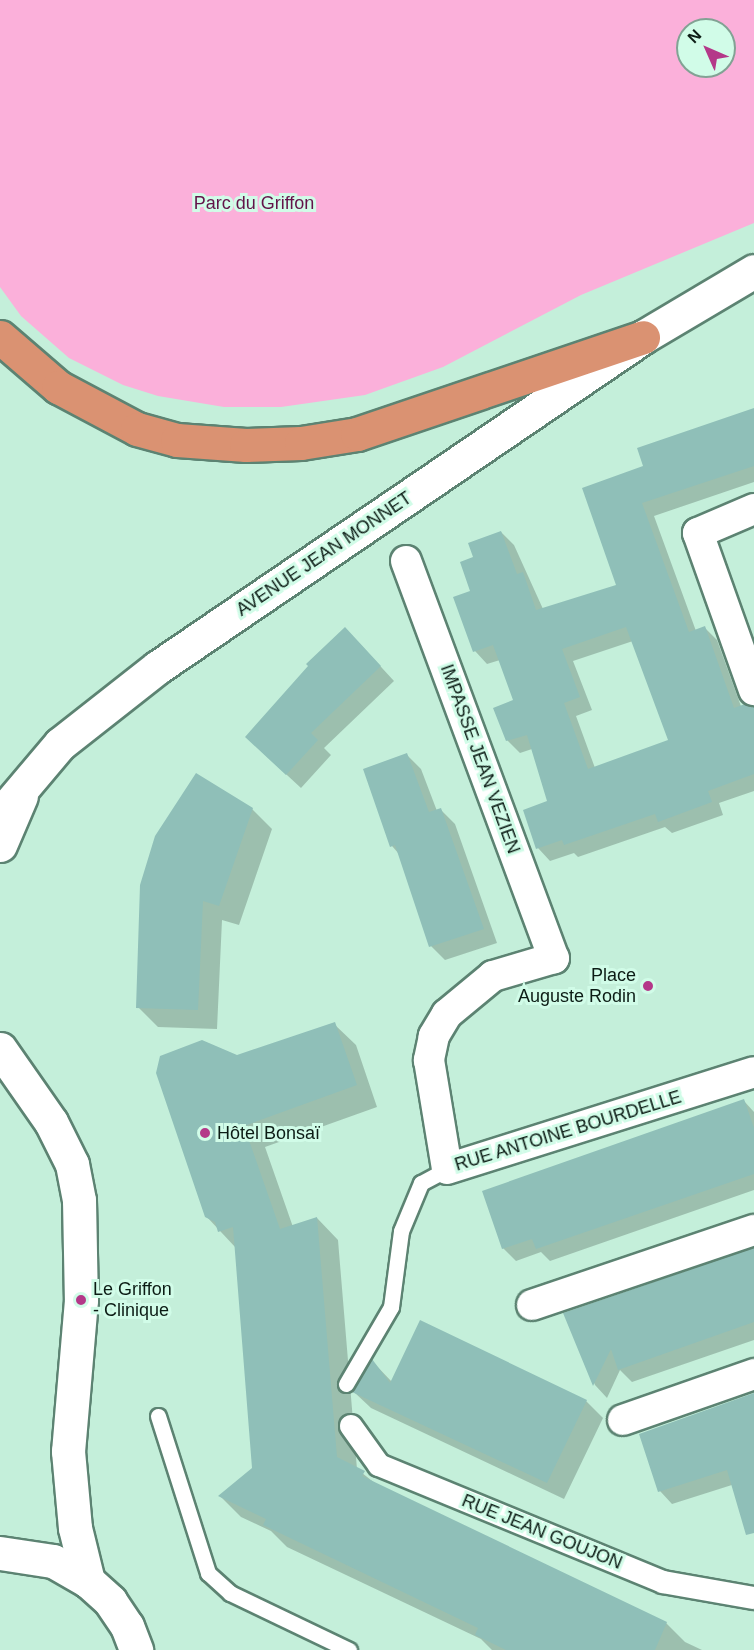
<!DOCTYPE html>
<html>
<head>
<meta charset="utf-8">
<style>
	body { margin:0 }
	#map { position:relative; width:754px; height:1650px; overflow:hidden; background:#c4efda; font-family:Arial,sans-serif }
	div>[style] { position:absolute }
	.green>* { inset:0; background:#fbb0da }
	.shadow>* { inset:0; background:#0003 }
	.building>* { inset:0; background:#8fbfb8 }
	.roads { filter:drop-shadow(2px 0 #5c8372) drop-shadow(-2px 0 #5c8372) drop-shadow(0 2px #5c8372) drop-shadow(0 -2px #5c8372) }
	.service>* { height:15px; margin:-7.5px; padding:0 7.5px; transform-origin:7.5px; border-radius:7.5px; background:#fff }
	.pedestrian>* { height:22px; margin:-11px; padding:0 11px; transform-origin:11px; border-radius:11px; background:#fff }
	.minor>* { height:30px; margin:-15px; padding:0 15px; transform-origin:15px; border-radius:15px; background:#fff }
	.tertiary>* { height:33px; margin:-16.5px; padding:0 16.5px; transform-origin:16.5px; border-radius:16.5px; background:#fff }
	.secondary>* { height:33px; margin:-16.5px; padding:0 16.5px; transform-origin:16.5px; border-radius:16.5px; background:#fff }
	.trunk>* { height:33px; margin:-16.5px; padding:0 16.5px; transform-origin:16.5px; border-radius:16.5px; background:#da9272 }
	.dots>* { width:16px; height:16px; translate:-50% -50%; box-sizing:border-box; border:3px solid #d1fce8; border-radius:50% }
	span { translate:-50% -50%; white-space:nowrap; text-align:center; line-height:1.15; -webkit-text-stroke:6px #d1fce8; paint-order:stroke }
	.park-label { font-size:18px; color:#631349 }
	.street-label { font-size:18px; color:#0c1c15 }
	.poi-label { font-size:18px; color:#0c1c15 }
	.right { translate:-100% -50%; text-align:right }
	.left { translate:0 -50%; text-align:left }
	.north { position:absolute; left:676px; top:18px; width:60px; height:60px; box-sizing:border-box; background:#d1fce8; border:2px solid #82a294; border-radius:50%; rotate:315deg; font-size:16px; font-weight:700; line-height:24px; text-align:center; color:#0c1c15 }
	.north::after { content:''; display:block; margin:auto; width:21px; height:27px; background:#b43889; clip-path:polygon(50% 0,100% 100%,50% 72%,0 100%) }
</style>
</head>
<body>
<div id="map">
	<div class="green">
		<div style="clip-path:polygon(evenodd,0 0,754px 0,754px 223px,581px 295px,443px 367px,365px 395px,281px 407px,224px 407px,158px 396px,123px 385px,69px 358px,21px 316px,0 287px,0 0,688px 30px,724px 30px,724px 66px,688px 66px,688px 30px)"></div>
	</div>
	<div class="shadow">
		<div style="clip-path:polygon(evenodd,754px 437px,754px 482px,654px 516px,696px 631px,705px 628px,717px 640px,742px 709px,754px 713px,754px 791px,719px 803px,723px 815px,672px 833px,665px 827px,578px 857px,574px 853px,550px 861px,538px 848px,549px 802px,532px 749px,520px 753px,507px 740px,515px 701px,500px 660px,487px 664px,475px 651px,455px 598px,472px 592px,475px 558px,501px 532px,514px 545px,543px 609px,618px 586px,584px 489px,754px 437px,633px 641px,670px 741px,595px 768px,576px 716px,592px 710px,573px 661px,633px 641px)"></div>
		<div style="clip-path:polygon(359px 643px,394px 681px,324px 748px,331px 755px,301px 788px,261px 751px)"></div>
		<div style="clip-path:polygon(407px 755px,421px 769px,437px 811px,441px 810px,455px 824px,497px 943px,445px 960px,431px 946px,399px 854px,392px 846px)"></div>
		<div style="clip-path:polygon(252px 809px,272px 829px,239px 925px,222px 920px,217px 1029px,158px 1027px,138px 1007px)"></div>
		<div style="clip-path:polygon(334px 1024px,356px 1045px,377px 1107px,265px 1147px,293px 1227px,317px 1218px,338px 1240px,357px 1469px,376px 1484px,666px 1623px,685px 1642px,702px 1650px,492px 1650px,481px 1639px,287px 1547px,271px 1531px,241px 1517px,220px 1496px,254px 1469px,236px 1248px,206px 1216px,237px 1056px)"></div>
		<div style="clip-path:polygon(744px 1101px,754px 1112px,754px 1190px,550px 1261px,541px 1252px,516px 1261px,503px 1248px)"></div>
		<div style="clip-path:polygon(754px 1247px,754px 1340px,632px 1382px,620px 1370px,607px 1398px,595px 1385px,565px 1314px)"></div>
		<div style="clip-path:polygon(372px 1361px,392px 1382px,586px 1401px,603px 1418px,564px 1499px,371px 1408px,354px 1392px)"></div>
		<div style="clip-path:polygon(754px 1396px,754px 1489px,735px 1484px,672px 1504px,660px 1491px)"></div>
	</div>
	<div class="building">
		<div style="clip-path:polygon(evenodd,754px 408px,754px 466px,642px 503px,689px 632px,705px 626px,734px 708px,745px 704px,754px 707px,754px 774px,708px 791px,712px 802px,658px 822px,655px 814px,564px 845px,562px 840px,536px 849px,523px 810px,547px 801px,527px 735px,506px 741px,493px 708px,513px 700px,493px 645px,473px 652px,453px 597px,470px 591px,460px 562px,473px 557px,468px 543px,501px 531px,517px 574px,523px 572px,536px 610px,616px 585px,582px 488px,643px 466px,637px 448px,754px 408px,626px 627px,668px 740px,588px 769px,564px 703px,580px 697px,562px 649px,626px 627px)"></div>
		<div style="clip-path:polygon(345px 627px,381px 666px,311px 733px,318px 740px,286px 775px,245px 737px,308px 666px,306px 664px)"></div>
		<div style="clip-path:polygon(407px 753px,429px 812px,441px 808px,484px 929px,429px 947px,395px 845px,390px 847px,363px 769px)"></div>
		<div style="clip-path:polygon(196px 773px,253px 808px,219px 906px,203px 901px,198px 1010px,136px 1008px,140px 885px,155px 836px)"></div>
		<div style="clip-path:polygon(335px 1022px,357px 1085px,244px 1126px,280px 1229px,317px 1217px,337px 1457px,365px 1471px,362px 1476px,667px 1622px,655px 1650px,506px 1650px,475px 1635px,478px 1628px,263px 1525px,266px 1519px,218px 1496px,252px 1468px,233px 1227px,218px 1232px,215px 1222px,205px 1217px,156px 1073px,160px 1056px,202px 1040px,237px 1055px)"></div>
		<div style="clip-path:polygon(744px 1099px,754px 1128px,754px 1174px,536px 1249px,532px 1239px,502px 1249px,482px 1191px)"></div>
		<div style="clip-path:polygon(754px 1248px,754px 1322px,618px 1370px,611px 1349px,593px 1386px,563px 1313px)"></div>
		<div style="clip-path:polygon(420px 1320px,587px 1400px,547px 1483px,352px 1392px,372px 1359px,390px 1383px)"></div>
		<div style="clip-path:polygon(754px 1393px,754px 1533px,746px 1535px,727px 1470px,658px 1492px,639px 1434px)"></div>
	</div>
	<div class="roads">
		<div class="service">
			<div style="left:346px;top:1384px;width:89px;rotate:-59.7deg"></div>
			<div style="left:391px;top:1307px;width:77px;rotate:-82.5deg"></div>
			<div style="left:401px;top:1231px;width:52px;rotate:-67.4deg"></div>
			<div style="left:421px;top:1183px;width:30px;rotate:-28deg"></div>
			<div style="left:158px;top:1416px;width:165px;rotate:72.3deg"></div>
			<div style="left:208px;top:1573px;width:30px;rotate:42deg"></div>
			<div style="left:230px;top:1593px;width:132px;rotate:25.6deg"></div>
		</div>
		<div class="pedestrian">
			<div style="left:351px;top:1426px;width:48px;rotate:54.3deg"></div>
			<div style="left:379px;top:1465px;width:307px;rotate:22.4deg"></div>
			<div style="left:663px;top:1582px;width:92px;rotate:10deg"></div>
		</div>
		<div class="minor">
			<div style="left:754px;top:509px;width:61px;rotate:156.8deg"></div>
			<div style="left:698px;top:533px;width:167px;rotate:70.4deg"></div>
			<div style="left:406px;top:561px;width:424px;rotate:69.6deg"></div>
			<div style="left:554px;top:958px;width:64px;rotate:163.6deg"></div>
			<div style="left:493px;top:976px;width:60px;rotate:140.4deg"></div>
			<div style="left:447px;top:1014px;width:26px;rotate:121deg"></div>
			<div style="left:434px;top:1036px;width:25px;rotate:102deg"></div>
			<div style="left:429px;top:1060px;width:110px;rotate:80.6deg"></div>
			<div style="left:447px;top:1169px;width:322px;rotate:-17.5deg"></div>
			<div style="left:532px;top:1305px;width:234px;rotate:-18.7deg"></div>
			<div style="left:623px;top:1420px;width:139px;rotate:-19.3deg"></div>
		</div>
		<div class="tertiary">
			<div style="left:0;top:815px;width:93px;rotate:-49.8deg"></div>
			<div style="left:60px;top:744px;width:125px;rotate:-38.2deg"></div>
			<div style="left:158px;top:667px;width:587px;rotate:-34.23deg"></div>
			<div style="left:643px;top:337px;width:129px;rotate:-30.7deg"></div>
			<div style="left:0;top:845px;width:53px;rotate:-66.8deg"></div>
		</div>
		<div class="secondary">
			<div style="left:0;top:1049px;width:89px;rotate:55.1deg"></div>
			<div style="left:51px;top:1122px;width:47px;rotate:63.4deg"></div>
			<div style="left:72px;top:1164px;width:37px;rotate:79deg"></div>
			<div style="left:79px;top:1200px;width:100px;rotate:88.9deg"></div>
			<div style="left:81px;top:1300px;width:152px;rotate:94.9deg"></div>
			<div style="left:68px;top:1451px;width:77px;rotate:84.8deg"></div>
			<div style="left:75px;top:1528px;width:55px;rotate:76.2deg"></div>
			<div style="left:0;top:1553px;width:54px;rotate:8.6deg"></div>
			<div style="left:53px;top:1561px;width:40px;rotate:29.7deg"></div>
			<div style="left:88px;top:1581px;width:30px;rotate:42deg"></div>
			<div style="left:110px;top:1601px;width:30px;rotate:56deg"></div>
			<div style="left:127px;top:1626px;width:26px;rotate:69deg"></div>
		</div>
		<div class="trunk">
			<div style="left:0;top:337px;width:77px;rotate:40.8deg"></div>
			<div style="left:58px;top:387px;width:89px;rotate:28deg"></div>
			<div style="left:137px;top:429px;width:41px;rotate:15.4deg"></div>
			<div style="left:177px;top:440px;width:69px;rotate:4.1deg"></div>
			<div style="left:246px;top:445px;width:55px;rotate:-2.1deg"></div>
			<div style="left:301px;top:443px;width:57px;rotate:-9.1deg"></div>
			<div style="left:357px;top:434px;width:302px;rotate:-18.7deg"></div>
		</div>
	</div>
	<div class="dots">
		<div style="left:648px;top:986px;background:#b43889"></div>
		<div style="left:205px;top:1133px;background:#b43889"></div>
		<div style="left:81px;top:1300px;background:#b43889"></div>
	</div>
	<div class="park-label">
		<span style="left:254px;top:203px">Parc du Griffon</span>
	</div>
	<div class="street-label">
		<span style="left:324px;top:554px;rotate:-34deg">AVENUE JEAN MONNET</span>
		<span style="left:480px;top:759px;rotate:70deg">IMPASSE JEAN VEZIEN</span>
		<span style="left:568px;top:1131px;rotate:-17deg">RUE ANTOINE BOURDELLE</span>
		<span style="left:542px;top:1532px;rotate:22deg">RUE JEAN GOUJON</span>
	</div>
	<div class="poi-label">
		<span class="right" style="left:636px;top:986px">Place<br>Auguste Rodin</span>
		<span class="left" style="left:217px;top:1133px">Hôtel Bonsaï</span>
		<span class="left" style="left:93px;top:1300px">Le Griffon<br>- Clinique</span>
	</div>
	<div class="north">N</div>
</div>
</body>
</html>
